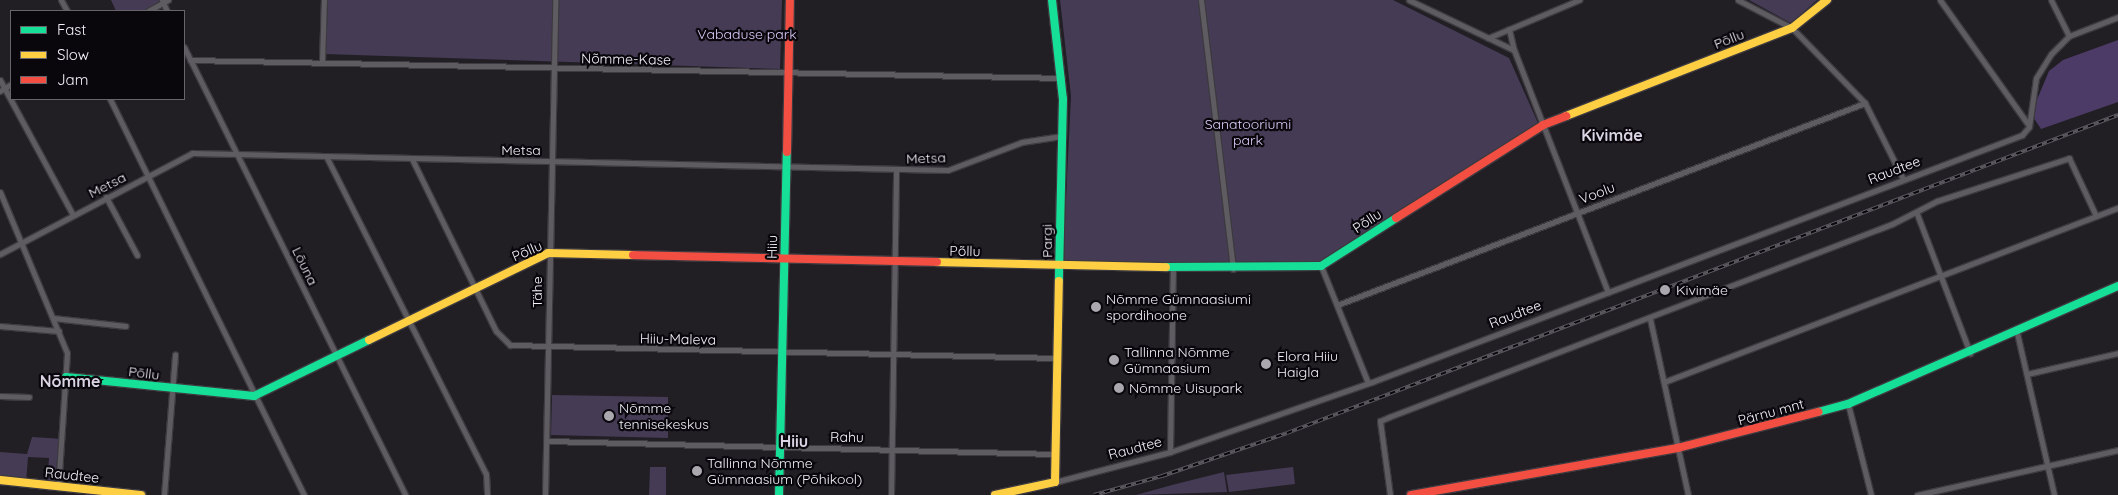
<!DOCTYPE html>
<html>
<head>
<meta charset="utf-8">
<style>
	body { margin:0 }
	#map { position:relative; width:2118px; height:495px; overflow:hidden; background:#211e24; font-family:Quicksand,sans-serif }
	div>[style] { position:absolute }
	.green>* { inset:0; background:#453b55 }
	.forest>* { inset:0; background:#4d3b67 }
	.roads { filter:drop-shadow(1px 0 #3d3a40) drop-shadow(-1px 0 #3d3a40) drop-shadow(0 1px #3d3a40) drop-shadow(0 -1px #3d3a40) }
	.street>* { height:5px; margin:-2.5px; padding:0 2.5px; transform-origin:2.5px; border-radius:2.5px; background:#5e5c61 }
	.fast>* { height:8px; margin:-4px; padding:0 4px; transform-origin:4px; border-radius:4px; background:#16e098 }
	.slow>* { height:8px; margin:-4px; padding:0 4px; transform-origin:4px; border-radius:4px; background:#ffcf43 }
	.jam>* { height:8px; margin:-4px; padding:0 4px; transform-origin:4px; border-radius:4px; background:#f24e42 }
	.rail>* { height:4px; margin-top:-2px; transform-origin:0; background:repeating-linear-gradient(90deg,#09070c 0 5.5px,#5c5a60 0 11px); box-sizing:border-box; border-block:1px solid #5c5a60 }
	.dots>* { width:14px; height:14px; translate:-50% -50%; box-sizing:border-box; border:2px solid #09070c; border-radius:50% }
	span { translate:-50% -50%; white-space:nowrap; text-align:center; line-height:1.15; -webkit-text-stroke:4.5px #09070c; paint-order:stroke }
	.park-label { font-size:14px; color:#dfcdfd }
	.street-label { font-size:14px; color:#f4f1fa }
	.poi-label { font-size:14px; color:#f4f1fa }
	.left { translate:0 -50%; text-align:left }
	.quarter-label { font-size:16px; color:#dad4e4; font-weight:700 }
	.legend { position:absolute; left:10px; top:10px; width:175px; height:90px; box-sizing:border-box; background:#09070c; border:1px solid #67656b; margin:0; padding:6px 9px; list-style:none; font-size:15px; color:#f4f1fa }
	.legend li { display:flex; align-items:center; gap:10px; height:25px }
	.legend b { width:25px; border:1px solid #67656b }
</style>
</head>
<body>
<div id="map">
	<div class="green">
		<div style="clip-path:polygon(111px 0,161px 0,163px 3px,148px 11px,116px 11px)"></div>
		<div style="clip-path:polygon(328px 0,782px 0,780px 69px,324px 54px)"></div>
		<div style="clip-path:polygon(1060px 0,1393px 0,1509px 58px,1538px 123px,1320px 263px,1235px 265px,1063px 262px,1071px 96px)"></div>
		<div style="clip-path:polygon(1749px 0,1817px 0,1791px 23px)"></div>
		<div style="clip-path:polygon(552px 395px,668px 397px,668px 438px,551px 435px)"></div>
		<div style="clip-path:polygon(32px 437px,62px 439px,58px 487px,47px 486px,49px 458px,28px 457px,26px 483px,0 480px,0 452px,27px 454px)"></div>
		<div style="clip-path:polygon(650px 467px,666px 467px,666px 495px,649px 495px)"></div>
		<div style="clip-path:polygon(1293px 467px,1295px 484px,1229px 492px,1226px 475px)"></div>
		<div style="clip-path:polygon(1224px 472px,1227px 492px,1136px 495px,1172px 485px)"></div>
	</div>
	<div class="forest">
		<div style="clip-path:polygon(2118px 40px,2118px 102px,2041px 129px,2031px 114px,2049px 71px,2063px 60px)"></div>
	</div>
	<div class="roads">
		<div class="street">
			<div style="left:61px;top:0;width:13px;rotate:61deg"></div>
			<div style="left:162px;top:0;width:12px;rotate:66deg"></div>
			<div style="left:1201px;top:0;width:271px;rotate:83.2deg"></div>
			<div style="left:1409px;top:0;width:116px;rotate:25.5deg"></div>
			<div style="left:1514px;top:50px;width:260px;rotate:68.8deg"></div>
			<div style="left:1738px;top:0;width:61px;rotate:27.4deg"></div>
			<div style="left:1792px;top:28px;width:105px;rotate:45.8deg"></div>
			<div style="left:1865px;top:103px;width:85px;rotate:63.4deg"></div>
			<div style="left:1940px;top:0;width:151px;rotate:54.7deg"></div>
			<div style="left:2051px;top:0;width:40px;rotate:63.4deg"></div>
			<div style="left:148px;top:11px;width:23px;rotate:-29deg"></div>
			<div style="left:1509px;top:29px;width:22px;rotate:77deg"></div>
			<div style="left:1488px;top:38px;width:99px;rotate:-22.7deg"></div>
			<div style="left:184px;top:47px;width:500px;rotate:63.7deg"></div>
			<div style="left:190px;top:60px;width:872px;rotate:1.18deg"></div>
			<div style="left:322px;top:62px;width:62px;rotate:-88.2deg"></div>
			<div style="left:0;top:80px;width:153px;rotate:61.6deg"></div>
			<div style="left:0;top:91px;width:13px;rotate:-32deg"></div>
			<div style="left:110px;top:99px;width:441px;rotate:63.9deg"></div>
			<div style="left:326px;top:156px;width:356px;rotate:63.3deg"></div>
			<div style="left:486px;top:474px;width:21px;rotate:87deg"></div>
			<div style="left:412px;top:159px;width:191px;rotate:64deg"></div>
			<div style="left:496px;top:331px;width:20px;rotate:45deg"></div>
			<div style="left:510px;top:345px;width:547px;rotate:1.36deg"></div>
			<div style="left:0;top:192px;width:174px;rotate:67.4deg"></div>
			<div style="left:67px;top:353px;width:134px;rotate:93.8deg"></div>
			<div style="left:106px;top:197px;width:66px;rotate:61.9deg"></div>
			<div style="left:1917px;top:214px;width:149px;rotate:69.1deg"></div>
			<div style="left:0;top:254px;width:217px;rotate:-27.7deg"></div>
			<div style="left:192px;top:153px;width:756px;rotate:1.29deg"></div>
			<div style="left:948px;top:170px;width:79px;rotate:-20.7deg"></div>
			<div style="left:1022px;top:142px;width:40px;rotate:-8.5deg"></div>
			<div style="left:1321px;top:266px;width:126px;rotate:68.1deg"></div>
			<div style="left:1337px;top:305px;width:565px;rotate:-20.94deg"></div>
			<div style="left:53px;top:318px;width:73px;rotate:6.3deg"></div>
			<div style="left:1650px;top:319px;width:180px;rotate:77.8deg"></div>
			<div style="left:0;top:326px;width:59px;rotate:4.8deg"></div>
			<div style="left:2017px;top:333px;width:166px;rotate:77.1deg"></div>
			<div style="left:2027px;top:374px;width:93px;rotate:-13deg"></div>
			<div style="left:1664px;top:382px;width:486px;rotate:-21deg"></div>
			<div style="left:0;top:396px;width:29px;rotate:2deg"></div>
			<div style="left:1848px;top:404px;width:94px;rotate:75.8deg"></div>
			<div style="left:548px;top:441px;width:508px;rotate:1.47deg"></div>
			<div style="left:1170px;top:452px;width:184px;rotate:-89.1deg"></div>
			<div style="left:1055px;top:482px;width:119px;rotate:-14.6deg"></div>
			<div style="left:1170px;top:452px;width:214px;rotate:-19.1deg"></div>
			<div style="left:1372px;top:382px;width:695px;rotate:-20.81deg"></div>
			<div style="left:2022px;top:135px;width:11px;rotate:-49deg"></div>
			<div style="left:2029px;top:127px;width:49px;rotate:-81.9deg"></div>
			<div style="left:2036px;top:78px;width:28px;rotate:-58deg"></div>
			<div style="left:2051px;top:54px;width:25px;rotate:-45deg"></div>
			<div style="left:2069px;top:36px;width:53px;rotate:-21.2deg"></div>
			<div style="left:164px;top:495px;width:141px;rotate:-85.5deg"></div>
			<div style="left:545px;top:495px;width:495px;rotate:-88.8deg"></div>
			<div style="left:891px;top:495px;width:325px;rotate:-89.1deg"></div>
			<div style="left:1390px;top:495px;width:75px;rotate:-97.7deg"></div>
			<div style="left:1380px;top:421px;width:10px;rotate:-24deg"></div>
			<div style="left:1389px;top:417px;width:539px;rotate:-20.99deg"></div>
			<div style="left:1892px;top:224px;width:51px;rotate:-27.1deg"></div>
			<div style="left:1937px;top:201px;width:139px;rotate:-18deg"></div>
			<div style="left:2069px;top:158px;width:64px;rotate:65deg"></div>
			<div style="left:1917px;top:495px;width:206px;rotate:-12.6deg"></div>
		</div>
		<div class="fast">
			<div style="left:1052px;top:0;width:100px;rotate:83.7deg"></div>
			<div style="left:1063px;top:99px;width:182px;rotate:91.3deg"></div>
			<div style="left:1166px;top:267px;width:155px;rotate:-0.4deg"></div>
			<div style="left:1321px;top:266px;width:89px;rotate:-32.6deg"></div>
			<div style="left:66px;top:377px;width:189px;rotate:5.8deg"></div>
			<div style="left:254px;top:396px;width:128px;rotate:-26deg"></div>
			<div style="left:1818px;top:412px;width:31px;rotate:-15deg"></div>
			<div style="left:1848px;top:404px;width:295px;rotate:-23.6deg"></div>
			<div style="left:779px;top:495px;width:343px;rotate:-88.7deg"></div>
		</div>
		<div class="slow">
			<div style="left:1566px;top:116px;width:243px;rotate:-21.3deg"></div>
			<div style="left:1792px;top:28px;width:45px;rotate:-38.7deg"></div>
			<div style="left:937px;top:262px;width:229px;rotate:1.3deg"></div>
			<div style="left:369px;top:340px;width:199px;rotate:-25.9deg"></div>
			<div style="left:548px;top:253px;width:85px;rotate:1.3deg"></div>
			<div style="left:0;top:480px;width:142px;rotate:6.1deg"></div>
			<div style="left:995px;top:495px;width:61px;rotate:-12.2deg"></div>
			<div style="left:1055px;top:482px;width:201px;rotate:-88.9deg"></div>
		</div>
		<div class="jam">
			<div style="left:787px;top:152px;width:152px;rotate:-88.9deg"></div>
			<div style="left:1396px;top:218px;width:174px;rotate:-32.3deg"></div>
			<div style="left:1543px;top:125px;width:25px;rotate:-21deg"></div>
			<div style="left:633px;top:255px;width:304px;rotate:1.3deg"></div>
			<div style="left:1411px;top:495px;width:271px;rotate:-10deg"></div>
			<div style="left:1678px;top:448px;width:145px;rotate:-14.4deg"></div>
		</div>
	</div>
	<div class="rail">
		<div style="left:1094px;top:495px;width:71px;rotate:-15.6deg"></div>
		<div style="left:1162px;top:476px;width:132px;rotate:-19deg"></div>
		<div style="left:1287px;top:433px;width:890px;rotate:-20.94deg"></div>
	</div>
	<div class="dots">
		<div style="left:1665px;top:290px;background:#aaa7af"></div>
		<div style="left:1096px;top:307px;background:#aaa7af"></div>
		<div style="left:1114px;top:360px;background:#aaa7af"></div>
		<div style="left:1266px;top:364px;background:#aaa7af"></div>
		<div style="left:1119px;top:388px;background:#aaa7af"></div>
		<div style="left:609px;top:416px;background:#aaa7af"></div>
		<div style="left:697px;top:471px;background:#aaa7af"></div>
	</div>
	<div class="park-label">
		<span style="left:747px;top:34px">Vabaduse park</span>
		<span style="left:1248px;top:132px">Sanatooriumi<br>park</span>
	</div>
	<div class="street-label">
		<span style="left:1729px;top:39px;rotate:-21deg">Põllu</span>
		<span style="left:626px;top:59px;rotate:1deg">Nõmme-Kase</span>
		<span style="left:521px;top:150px">Metsa</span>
		<span style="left:926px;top:158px;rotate:-2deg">Metsa</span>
		<span style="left:1894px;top:170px;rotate:-21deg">Raudtee</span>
		<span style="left:107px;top:185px;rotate:-27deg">Metsa</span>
		<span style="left:1597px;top:193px;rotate:-21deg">Voolu</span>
		<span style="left:1367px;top:221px;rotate:-33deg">Põllu</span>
		<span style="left:1047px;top:241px;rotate:-91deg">Pargi</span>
		<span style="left:772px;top:247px;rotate:-89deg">Hiiu</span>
		<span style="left:527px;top:251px;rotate:-23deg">Põllu</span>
		<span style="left:965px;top:251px;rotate:1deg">Põllu</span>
		<span style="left:305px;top:266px;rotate:64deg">Lõuna</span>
		<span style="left:537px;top:292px;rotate:-90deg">Tähe</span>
		<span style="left:1515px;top:314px;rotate:-21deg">Raudtee</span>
		<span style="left:678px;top:339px;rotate:1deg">Hiiu-Maleva</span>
		<span style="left:144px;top:373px;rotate:7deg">Põllu</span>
		<span style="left:1771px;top:412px;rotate:-15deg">Pärnu mnt</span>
		<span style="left:847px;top:437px;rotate:1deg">Rahu</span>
		<span style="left:1135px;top:448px;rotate:-15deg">Raudtee</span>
		<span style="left:72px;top:475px;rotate:6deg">Raudtee</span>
	</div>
	<div class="poi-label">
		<span class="left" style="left:1676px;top:290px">Kivimäe</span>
		<span class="left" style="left:1106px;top:307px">Nõmme Gümnaasiumi<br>spordihoone</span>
		<span class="left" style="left:1124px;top:360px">Tallinna Nõmme<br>Gümnaasium</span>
		<span class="left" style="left:1277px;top:364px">Elora Hiiu<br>Haigla</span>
		<span class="left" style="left:1129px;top:388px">Nõmme Uisupark</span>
		<span class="left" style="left:619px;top:416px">Nõmme<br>tennisekeskus</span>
		<span class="left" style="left:707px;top:471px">Tallinna Nõmme<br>Gümnaasium (Põhikool)</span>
	</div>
	<div class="quarter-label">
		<span style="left:1612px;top:135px">Kivimäe</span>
		<span style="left:70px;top:381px">Nõmme</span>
		<span style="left:794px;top:441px">Hiiu</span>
	</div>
	<ul class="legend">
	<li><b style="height:6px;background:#16e098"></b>Fast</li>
	<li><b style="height:6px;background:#ffcf43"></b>Slow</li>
	<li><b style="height:6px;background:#f24e42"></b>Jam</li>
	</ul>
</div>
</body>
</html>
